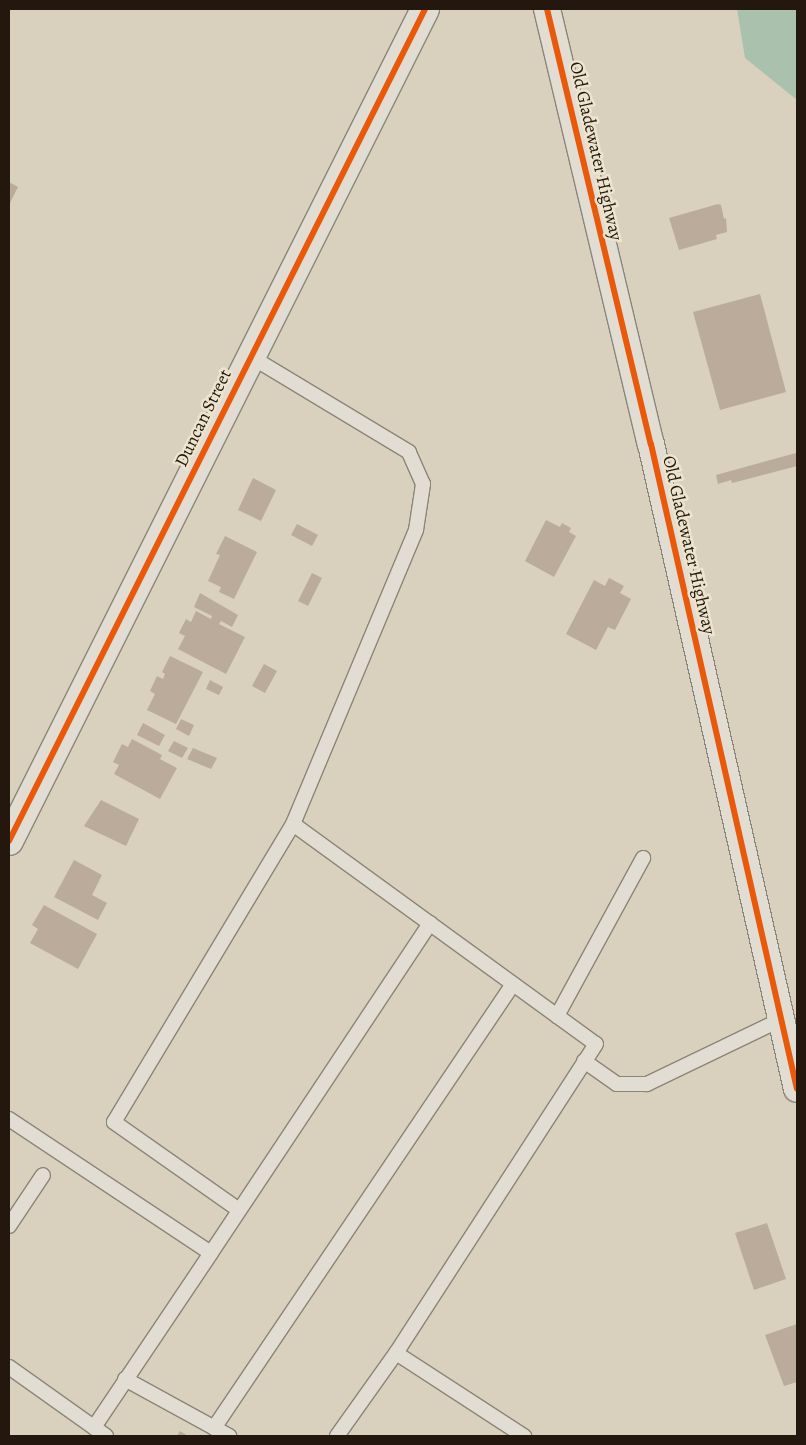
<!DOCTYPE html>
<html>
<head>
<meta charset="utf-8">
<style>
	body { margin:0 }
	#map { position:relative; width:806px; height:1445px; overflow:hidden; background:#d9d1bd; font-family:Alegreya,serif }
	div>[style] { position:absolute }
	.water>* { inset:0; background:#aac1ae }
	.building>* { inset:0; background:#bbab9a }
	.roads { filter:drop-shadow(1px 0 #8b8578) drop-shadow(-1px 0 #8b8578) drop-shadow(0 1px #8b8578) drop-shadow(0 -1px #8b8578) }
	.service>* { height:14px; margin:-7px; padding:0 7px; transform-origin:7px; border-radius:7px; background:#e2ddd3 }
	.minor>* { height:26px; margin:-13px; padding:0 13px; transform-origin:13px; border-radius:13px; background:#e2ddd3 }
	.tertiary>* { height:28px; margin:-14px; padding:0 14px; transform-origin:14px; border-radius:14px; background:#e2ddd3 }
	.cycleway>* { height:6px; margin:-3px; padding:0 3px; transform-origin:3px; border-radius:3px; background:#e8590c }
	span { translate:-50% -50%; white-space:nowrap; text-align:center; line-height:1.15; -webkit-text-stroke:5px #ede4cd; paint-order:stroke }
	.street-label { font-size:18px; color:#24180e }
	.frame { position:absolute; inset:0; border:10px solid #24180e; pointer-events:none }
</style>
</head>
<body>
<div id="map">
	<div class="water">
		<div style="clip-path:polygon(737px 9px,797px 9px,797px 100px,745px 58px)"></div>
	</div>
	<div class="building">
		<div style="clip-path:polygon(9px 182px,18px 187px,9px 205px)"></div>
		<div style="clip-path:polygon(718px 204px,721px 205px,724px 219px,726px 218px,727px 232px,716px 235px,717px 239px,679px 250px,669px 218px)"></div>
		<div style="clip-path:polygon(760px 294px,786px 392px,720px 410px,693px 312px)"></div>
		<div style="clip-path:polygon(796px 453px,797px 466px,732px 483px,731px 480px,718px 484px,716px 475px)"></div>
		<div style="clip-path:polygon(253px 478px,276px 490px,261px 521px,238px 510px)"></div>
		<div style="clip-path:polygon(546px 520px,560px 527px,562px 523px,571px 528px,569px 532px,576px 536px,554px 577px,525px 561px)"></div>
		<div style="clip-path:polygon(297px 524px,318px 535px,312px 546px,291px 535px)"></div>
		<div style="clip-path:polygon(225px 536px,257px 552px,234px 599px,219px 592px,221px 587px,208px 581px,220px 555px,216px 554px)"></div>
		<div style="clip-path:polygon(312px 573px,322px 578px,308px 606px,298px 601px)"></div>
		<div style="clip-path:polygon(609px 578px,624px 586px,620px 593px,631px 599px,615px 630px,608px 627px,596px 650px,566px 634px,594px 580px,605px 586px)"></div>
		<div style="clip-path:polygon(200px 593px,238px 615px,232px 627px,221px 621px,219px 624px,245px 637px,226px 674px,178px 649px,185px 636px,179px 633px,186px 619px,191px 622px,196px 611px,211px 619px,212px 616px,194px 607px)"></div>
		<div style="clip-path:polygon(170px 656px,203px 672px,176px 724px,147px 710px,155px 694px,150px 691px,157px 676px,163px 679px,165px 674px,162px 672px)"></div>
		<div style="clip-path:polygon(264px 664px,277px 671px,265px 693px,252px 686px)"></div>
		<div style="clip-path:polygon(210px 680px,223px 687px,219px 695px,206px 689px)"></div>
		<div style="clip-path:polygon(181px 719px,194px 725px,189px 736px,176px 729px)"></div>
		<div style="clip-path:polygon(143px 723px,165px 735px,159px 746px,137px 735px)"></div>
		<div style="clip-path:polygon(132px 739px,162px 755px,160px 759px,177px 768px,160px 799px,114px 774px,119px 765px,113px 762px,122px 744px,128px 747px)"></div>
		<div style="clip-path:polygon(174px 741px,188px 748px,182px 758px,168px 751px)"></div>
		<div style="clip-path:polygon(193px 748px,217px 758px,211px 769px,187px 759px)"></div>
		<div style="clip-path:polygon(101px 800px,139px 819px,126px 846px,84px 826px)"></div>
		<div style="clip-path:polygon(74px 860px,102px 875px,92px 895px,107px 903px,98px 920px,54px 897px)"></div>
		<div style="clip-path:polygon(44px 905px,97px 934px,78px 969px,30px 943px,38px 929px,32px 925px)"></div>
		<div style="clip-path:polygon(767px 1223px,786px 1279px,754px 1290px,735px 1233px)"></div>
		<div style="clip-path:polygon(797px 1324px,797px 1382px,784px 1386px,765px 1335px)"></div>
		<div style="clip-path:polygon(180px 1431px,188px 1436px,177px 1436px)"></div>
	</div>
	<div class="roads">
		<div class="service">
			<div style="left:293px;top:824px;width:374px;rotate:36deg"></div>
			<div style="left:596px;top:1044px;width:368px;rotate:122.9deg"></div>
			<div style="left:396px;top:1353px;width:102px;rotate:125.4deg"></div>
			<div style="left:557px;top:1016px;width:180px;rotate:-61.4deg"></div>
			<div style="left:584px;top:1061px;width:40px;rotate:34.9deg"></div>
			<div style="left:617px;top:1084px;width:30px"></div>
			<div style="left:647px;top:1084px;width:148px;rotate:-25.7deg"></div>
			<div style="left:9px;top:1119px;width:242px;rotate:33.6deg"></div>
			<div style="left:211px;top:1253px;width:210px;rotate:123.9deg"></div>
			<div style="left:239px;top:1210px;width:153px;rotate:-144.9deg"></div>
			<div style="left:114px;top:1122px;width:348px;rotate:-59deg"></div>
			<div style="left:293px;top:824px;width:319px;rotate:-67.3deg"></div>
			<div style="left:416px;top:530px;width:47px;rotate:-81.3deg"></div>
			<div style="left:423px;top:484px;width:35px;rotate:-114deg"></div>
			<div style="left:409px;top:452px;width:186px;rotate:-148.9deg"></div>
			<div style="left:9px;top:1226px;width:61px;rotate:-56.3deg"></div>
			<div style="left:211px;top:1253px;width:396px;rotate:-56.4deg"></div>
			<div style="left:396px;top:1353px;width:153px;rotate:33deg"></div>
			<div style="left:9px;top:1367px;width:119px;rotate:35.4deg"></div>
			<div style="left:125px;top:1379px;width:119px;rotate:28.7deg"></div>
			<div style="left:214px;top:1428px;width:535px;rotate:-56.04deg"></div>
		</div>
		<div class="minor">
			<div style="left:547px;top:9px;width:447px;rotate:76.6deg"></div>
			<div style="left:651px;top:444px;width:661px;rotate:77.25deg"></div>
		</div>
		<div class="tertiary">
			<div style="left:9px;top:841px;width:930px;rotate:-63.43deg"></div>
		</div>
	</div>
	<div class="cycleway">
		<div style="left:547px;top:9px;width:447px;rotate:76.6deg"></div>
		<div style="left:651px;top:444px;width:661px;rotate:77.25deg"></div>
		<div style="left:9px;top:841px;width:930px;rotate:-63.43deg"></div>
	</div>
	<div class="street-label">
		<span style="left:596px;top:151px;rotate:77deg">Old Gladewater Highway</span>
		<span style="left:203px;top:418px;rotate:-64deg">Duncan Street</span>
		<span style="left:689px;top:545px;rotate:77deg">Old Gladewater Highway</span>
	</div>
	<div class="frame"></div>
</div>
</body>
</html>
